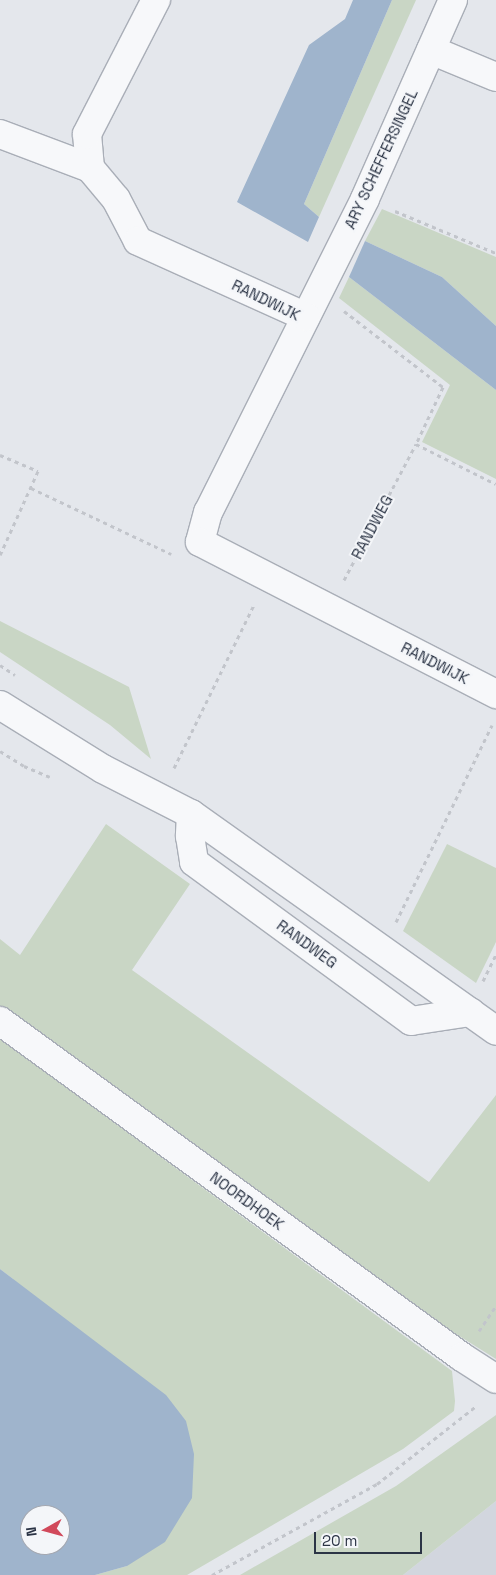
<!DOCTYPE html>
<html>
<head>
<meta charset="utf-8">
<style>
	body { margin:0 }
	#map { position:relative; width:496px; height:1575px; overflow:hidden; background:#e4e7ec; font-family:"Space Grotesk",sans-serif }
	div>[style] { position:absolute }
	.built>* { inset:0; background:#d2d6de }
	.green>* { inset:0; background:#c9d6c5 }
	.water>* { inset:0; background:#9fb4cc }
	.path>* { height:3px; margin-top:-1.5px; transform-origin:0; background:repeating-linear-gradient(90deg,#c2c5cb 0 4px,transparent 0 8px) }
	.roads { filter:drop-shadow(1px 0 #a9aeb7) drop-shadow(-1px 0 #a9aeb7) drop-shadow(0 1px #a9aeb7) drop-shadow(0 -1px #a9aeb7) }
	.minor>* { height:28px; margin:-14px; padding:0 14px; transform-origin:14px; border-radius:14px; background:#f7f8fa }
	span { translate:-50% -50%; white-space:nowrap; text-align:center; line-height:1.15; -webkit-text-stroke:4px #f4f6f9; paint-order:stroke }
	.street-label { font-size:15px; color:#2b3445 }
	.north { position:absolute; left:20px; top:1505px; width:50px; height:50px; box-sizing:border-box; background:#f4f6f9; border:1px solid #a4a8b1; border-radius:50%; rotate:263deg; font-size:14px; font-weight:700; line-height:20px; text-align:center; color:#2b3445 }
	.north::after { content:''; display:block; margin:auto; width:18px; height:22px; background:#d1495b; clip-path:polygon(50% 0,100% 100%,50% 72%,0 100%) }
	.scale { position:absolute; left:314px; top:1532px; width:108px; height:22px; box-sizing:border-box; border:2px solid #2b3445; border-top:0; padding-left:6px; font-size:15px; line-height:18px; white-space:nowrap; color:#2b3445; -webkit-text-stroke:4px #f4f6f9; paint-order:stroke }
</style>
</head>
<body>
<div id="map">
	<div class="built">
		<div style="clip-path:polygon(496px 1501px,496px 1575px,403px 1575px)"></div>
	</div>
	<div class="green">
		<div style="clip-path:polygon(392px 0,416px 0,319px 217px,304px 204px)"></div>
		<div style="clip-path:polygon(382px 209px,496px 257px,496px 326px,442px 277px,365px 241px)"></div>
		<div style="clip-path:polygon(349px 277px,496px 390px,496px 479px,422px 442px,450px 385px,339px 298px)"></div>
		<div style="clip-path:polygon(0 621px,129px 687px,151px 759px,110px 725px,0 652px)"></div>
		<div style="clip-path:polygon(106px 824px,190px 884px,132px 970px,429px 1182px,496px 1095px,496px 1359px,333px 1257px,0 1017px,0 939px,20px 955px)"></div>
		<div style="clip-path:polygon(447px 844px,496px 868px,496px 942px,476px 983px,403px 931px)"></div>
		<div style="clip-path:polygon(0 1039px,452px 1371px,455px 1401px,454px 1411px,403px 1449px,187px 1575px,95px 1575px,127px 1566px,13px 1279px,0 1269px)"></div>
		<div style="clip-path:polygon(496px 1415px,496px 1501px,403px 1575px,240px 1575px,396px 1486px)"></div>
	</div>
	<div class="water">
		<div style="clip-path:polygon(353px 0,392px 0,304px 204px,319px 217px,308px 242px,237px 202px,309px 45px,345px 19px)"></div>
		<div style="clip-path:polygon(365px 241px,442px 277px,496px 326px,496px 390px,349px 277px)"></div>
		<div style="clip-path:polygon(evenodd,0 1269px,166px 1395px,186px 1421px,194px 1454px,192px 1498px,165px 1542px,127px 1566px,95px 1575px,0 1575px,0 1269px,30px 1515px,60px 1515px,60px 1545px,30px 1545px,30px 1515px)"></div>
	</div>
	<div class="path">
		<div style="left:395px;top:211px;width:109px;rotate:22.6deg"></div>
		<div style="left:344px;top:311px;width:125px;rotate:37.5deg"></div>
		<div style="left:443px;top:387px;width:63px;rotate:115.3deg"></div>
		<div style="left:416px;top:444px;width:89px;rotate:26.6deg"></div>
		<div style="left:0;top:455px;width:41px;rotate:22.8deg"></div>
		<div style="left:38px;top:471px;width:92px;rotate:114.3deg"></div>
		<div style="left:31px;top:488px;width:155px;rotate:25.2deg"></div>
		<div style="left:344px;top:580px;width:154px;rotate:-62.1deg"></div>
		<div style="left:0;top:665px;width:18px;rotate:34deg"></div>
		<div style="left:0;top:751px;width:28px;rotate:32deg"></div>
		<div style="left:24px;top:766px;width:28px;rotate:23deg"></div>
		<div style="left:174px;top:768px;width:182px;rotate:-63.9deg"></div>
		<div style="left:396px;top:922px;width:219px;rotate:-64deg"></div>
		<div style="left:483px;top:981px;width:30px;rotate:-64deg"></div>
		<div style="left:479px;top:1331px;width:30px;rotate:-56deg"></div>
		<div style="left:212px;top:1575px;width:188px;rotate:-28.9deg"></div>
		<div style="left:377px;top:1484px;width:126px;rotate:-38.2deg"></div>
	</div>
	<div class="roads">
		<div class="minor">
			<div style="left:453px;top:0;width:218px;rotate:113.9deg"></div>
			<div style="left:365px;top:199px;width:350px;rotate:116.6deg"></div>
			<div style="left:208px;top:512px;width:31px;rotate:105deg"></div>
			<div style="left:200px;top:542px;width:333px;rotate:27.2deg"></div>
			<div style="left:431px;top:50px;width:70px;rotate:22.6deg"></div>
			<div style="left:0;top:134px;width:96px;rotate:20.7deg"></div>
			<div style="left:90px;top:168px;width:40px;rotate:50deg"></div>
			<div style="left:116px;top:199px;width:47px;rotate:62.4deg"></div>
			<div style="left:138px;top:241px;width:184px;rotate:24.3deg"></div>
			<div style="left:90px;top:168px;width:34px;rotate:-95deg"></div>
			<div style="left:87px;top:134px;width:151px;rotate:-62.8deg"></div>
			<div style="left:0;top:705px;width:121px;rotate:31.9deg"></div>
			<div style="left:103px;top:769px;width:99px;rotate:27.1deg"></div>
			<div style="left:191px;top:814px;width:374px;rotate:35.4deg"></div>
			<div style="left:191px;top:814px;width:22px;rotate:93deg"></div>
			<div style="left:190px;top:836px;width:26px;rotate:81deg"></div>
			<div style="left:194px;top:862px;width:269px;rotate:36.2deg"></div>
			<div style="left:411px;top:1021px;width:60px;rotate:-8.7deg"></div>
			<div style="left:0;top:1021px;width:571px;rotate:36.03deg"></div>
			<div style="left:462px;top:1357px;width:40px;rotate:32.9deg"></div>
		</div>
	</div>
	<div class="street-label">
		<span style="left:381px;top:159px;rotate:-65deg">ARY SCHEFFERSINGEL</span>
		<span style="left:266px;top:300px;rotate:26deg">RANDWIJK</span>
		<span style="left:372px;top:527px;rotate:-62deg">RANDWEG</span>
		<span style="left:435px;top:663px;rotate:27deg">RANDWIJK</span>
		<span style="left:307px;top:944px;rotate:36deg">RANDWEG</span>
		<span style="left:247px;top:1201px;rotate:36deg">NOORDHOEK</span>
	</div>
	<div class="north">N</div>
	<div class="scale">20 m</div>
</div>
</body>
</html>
